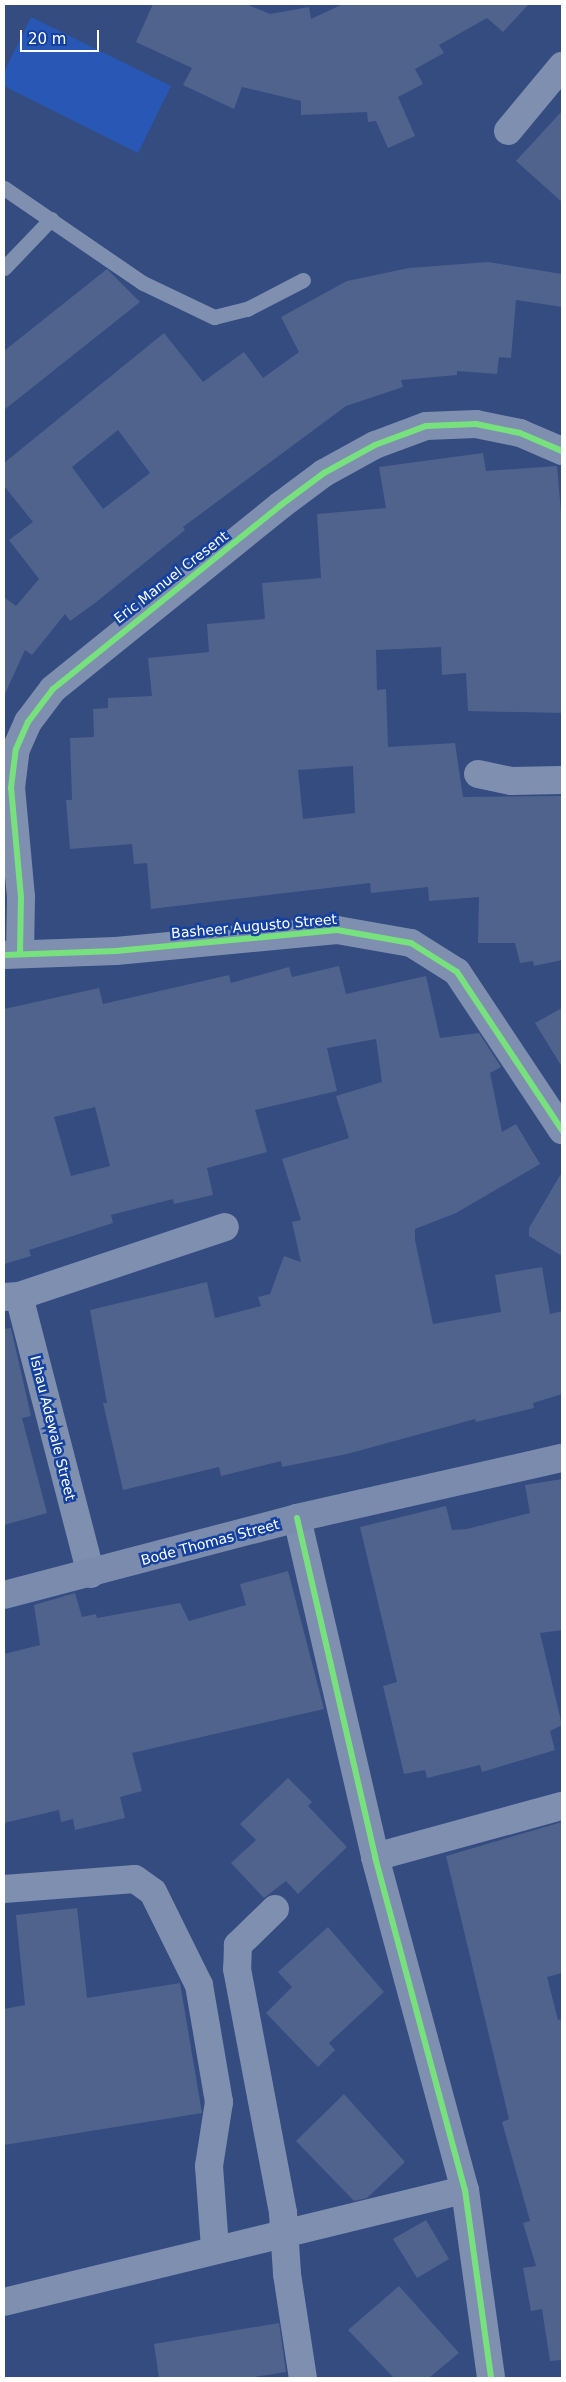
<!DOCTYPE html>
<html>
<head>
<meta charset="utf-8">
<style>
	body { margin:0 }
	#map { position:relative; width:566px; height:2382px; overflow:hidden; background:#344c80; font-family:"DejaVu Sans",sans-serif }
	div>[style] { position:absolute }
	.green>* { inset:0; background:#2957b5 }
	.building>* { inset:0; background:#50638d }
	.lane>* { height:15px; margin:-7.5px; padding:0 7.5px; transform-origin:7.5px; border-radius:7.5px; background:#7f8fb0 }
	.street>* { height:28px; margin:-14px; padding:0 14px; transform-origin:14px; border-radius:14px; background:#7f8fb0 }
	.secondary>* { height:28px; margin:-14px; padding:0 14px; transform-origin:14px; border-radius:14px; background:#7a8bae }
	.cycleway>* { height:6px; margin:-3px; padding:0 3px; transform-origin:3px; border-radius:3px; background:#77e17e }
	span { translate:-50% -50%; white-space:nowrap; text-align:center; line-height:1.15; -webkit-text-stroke:5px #1441a0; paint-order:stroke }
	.street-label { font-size:14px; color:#fff }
	.frame { position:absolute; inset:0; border:5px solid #fff; pointer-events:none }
	.scale { position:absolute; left:20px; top:30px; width:79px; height:22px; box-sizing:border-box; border:2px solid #fff; border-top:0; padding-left:6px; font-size:15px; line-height:18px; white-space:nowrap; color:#fff; -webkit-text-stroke:4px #1441a0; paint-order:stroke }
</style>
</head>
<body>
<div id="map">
	<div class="green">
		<div style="clip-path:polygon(31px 17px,171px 86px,138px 153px,4px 86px,4px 72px)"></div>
	</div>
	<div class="building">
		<div style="clip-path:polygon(153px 4px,246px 4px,270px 14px,309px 7px,311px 19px,343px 4px,529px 4px,503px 32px,487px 18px,439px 45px,444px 53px,415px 69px,423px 84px,398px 97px,415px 136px,388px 148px,376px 121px,368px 122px,367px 112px,301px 115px,301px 101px,242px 87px,234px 109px,183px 85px,192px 68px,136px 42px)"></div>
		<div style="clip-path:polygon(562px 111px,562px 202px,516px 161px)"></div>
		<div style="clip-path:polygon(evenodd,488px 262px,562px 274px,562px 307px,516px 300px,511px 358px,499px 357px,497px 374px,457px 371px,457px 375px,401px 380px,403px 387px,346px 406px,183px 527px,185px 530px,95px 603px,70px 621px,65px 614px,32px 655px,25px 650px,4px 696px,4px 597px,16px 606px,39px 579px,9px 540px,33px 522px,4px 486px,4px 463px,164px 333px,203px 382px,244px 352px,263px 378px,299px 352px,281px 317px,347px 281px,409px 268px,488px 262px,118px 430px,150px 473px,103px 509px,72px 467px,118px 430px)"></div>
		<div style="clip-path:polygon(107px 269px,140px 302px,4px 410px,4px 351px)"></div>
		<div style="clip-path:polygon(evenodd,483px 453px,486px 471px,557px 466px,562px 523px,562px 713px,468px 711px,466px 673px,442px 675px,441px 647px,376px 650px,377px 690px,386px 689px,388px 747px,455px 743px,463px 797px,562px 796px,562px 960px,534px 966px,533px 961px,520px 963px,515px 943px,478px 943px,479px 897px,429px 901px,428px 887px,371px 893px,370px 883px,151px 909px,147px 863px,134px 864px,132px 844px,70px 849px,66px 800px,72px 800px,70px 738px,94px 737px,93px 709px,108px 708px,108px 698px,152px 696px,148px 658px,209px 652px,207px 624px,265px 619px,262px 583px,321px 578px,317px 514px,386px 508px,379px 467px,483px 453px,353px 766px,355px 813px,303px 819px,298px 770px,353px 766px)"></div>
		<div style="clip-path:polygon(evenodd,339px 966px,346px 994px,426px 976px,440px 1038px,479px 1033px,501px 1067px,490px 1073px,502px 1132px,516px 1124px,540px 1164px,456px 1213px,415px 1229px,415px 1240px,433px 1324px,501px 1312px,495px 1275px,542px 1267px,550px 1314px,562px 1311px,562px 1394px,533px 1403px,534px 1408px,476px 1422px,475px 1419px,347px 1454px,282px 1467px,281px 1461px,221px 1476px,219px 1467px,123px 1490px,103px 1403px,107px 1403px,90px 1310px,207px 1282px,215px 1318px,261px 1306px,258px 1297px,270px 1294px,284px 1256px,301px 1262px,292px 1222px,301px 1220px,282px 1159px,349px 1138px,336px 1096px,382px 1082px,376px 1039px,327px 1048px,337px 1091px,255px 1110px,267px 1152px,207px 1168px,213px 1195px,174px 1204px,173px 1199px,111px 1215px,113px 1223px,29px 1250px,31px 1256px,4px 1264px,4px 1009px,99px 988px,103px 1004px,229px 975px,231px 983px,289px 967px,292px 977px,339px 966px,95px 1107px,110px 1166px,71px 1176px,54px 1117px,95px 1107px)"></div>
		<div style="clip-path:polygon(562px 1008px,562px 1067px,535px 1023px)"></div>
		<div style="clip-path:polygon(562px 1172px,562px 1256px,529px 1236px,529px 1228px)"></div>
		<div style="clip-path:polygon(11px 1328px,31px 1416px,22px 1418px,47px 1513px,4px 1525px,4px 1329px)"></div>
		<div style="clip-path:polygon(562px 1479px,562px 1630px,540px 1633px,562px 1725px,550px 1731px,555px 1750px,482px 1772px,480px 1765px,427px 1778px,425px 1770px,404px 1774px,383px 1686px,397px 1682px,360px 1527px,446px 1506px,452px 1530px,467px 1529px,530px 1513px,525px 1485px)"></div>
		<div style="clip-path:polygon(288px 1571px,324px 1709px,132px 1753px,142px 1791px,120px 1797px,125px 1818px,75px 1830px,73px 1819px,61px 1822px,59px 1810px,4px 1823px,4px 1654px,40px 1645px,34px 1605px,75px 1593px,82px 1617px,96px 1614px,97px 1618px,180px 1603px,189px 1621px,246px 1605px,240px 1584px)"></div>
		<div style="clip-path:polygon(288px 1778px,312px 1802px,308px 1806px,347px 1847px,298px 1894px,286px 1881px,264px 1898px,231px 1863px,256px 1840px,240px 1824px)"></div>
		<div style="clip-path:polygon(562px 1822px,562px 1973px,547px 1977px,558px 2020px,562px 2019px,562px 2360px,550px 2361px,542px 2309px,531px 2311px,523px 2268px,536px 2266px,523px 2223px,530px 2221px,502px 2122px,509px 2119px,446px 1856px)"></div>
		<div style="clip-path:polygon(77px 1908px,87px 1998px,180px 1983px,202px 2113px,4px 2145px,4px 2009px,25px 2005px,16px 1915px)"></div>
		<div style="clip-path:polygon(328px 1927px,384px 1992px,329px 2043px,335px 2050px,318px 2067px,266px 2013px,292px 1987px,278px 1972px)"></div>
		<div style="clip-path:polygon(344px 2094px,405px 2162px,367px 2198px,354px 2201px,296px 2141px)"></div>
		<div style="clip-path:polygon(426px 2220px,449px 2259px,417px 2278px,393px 2239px)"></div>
		<div style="clip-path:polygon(399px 2286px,459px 2353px,429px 2378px,394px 2378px,348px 2330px)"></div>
		<div style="clip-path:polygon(279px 2323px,286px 2372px,248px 2378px,159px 2378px,154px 2344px)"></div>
	</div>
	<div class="lane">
		<div style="left:4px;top:188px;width:168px;rotate:34.4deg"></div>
		<div style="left:143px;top:283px;width:79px;rotate:25.6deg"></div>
		<div style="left:214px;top:317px;width:34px;rotate:-14deg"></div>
		<div style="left:247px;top:309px;width:63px;rotate:-27.4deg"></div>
		<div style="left:4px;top:268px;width:68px;rotate:-46.2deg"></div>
	</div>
	<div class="street">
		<div style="left:508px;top:131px;width:85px;rotate:-50.3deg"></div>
		<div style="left:478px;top:774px;width:34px;rotate:12deg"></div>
		<div style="left:511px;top:781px;width:51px;rotate:-1.1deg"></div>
		<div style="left:20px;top:954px;width:57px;rotate:-89deg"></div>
		<div style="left:21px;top:897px;width:109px;rotate:-95.2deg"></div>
		<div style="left:11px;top:788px;width:39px;rotate:-83deg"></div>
		<div style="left:16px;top:749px;width:30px;rotate:-66deg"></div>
		<div style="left:28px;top:722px;width:41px;rotate:-52.9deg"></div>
		<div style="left:53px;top:689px;width:293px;rotate:-38.9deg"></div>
		<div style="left:281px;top:505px;width:54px;rotate:-36.7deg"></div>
		<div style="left:324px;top:473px;width:58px;rotate:-28.8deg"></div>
		<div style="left:375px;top:445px;width:54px;rotate:-20.4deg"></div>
		<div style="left:426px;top:426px;width:50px;rotate:-2.3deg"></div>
		<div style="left:476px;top:424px;width:45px;rotate:11.6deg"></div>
		<div style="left:520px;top:433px;width:46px;rotate:23.2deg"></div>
		<div style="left:4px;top:955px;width:112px;rotate:-2deg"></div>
		<div style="left:116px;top:951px;width:222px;rotate:-5.4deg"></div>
		<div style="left:337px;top:930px;width:75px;rotate:10deg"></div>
		<div style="left:411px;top:943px;width:54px;rotate:32.2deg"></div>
		<div style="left:457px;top:972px;width:190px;rotate:56.4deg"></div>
		<div style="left:19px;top:1296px;width:217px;rotate:-18.5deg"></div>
		<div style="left:4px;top:1297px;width:15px;rotate:-4deg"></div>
		<div style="left:19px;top:1296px;width:287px;rotate:75.5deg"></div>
		<div style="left:297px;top:1518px;width:348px;rotate:77deg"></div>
		<div style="left:375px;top:1857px;width:345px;rotate:74.9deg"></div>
		<div style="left:465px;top:2190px;width:190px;rotate:82.1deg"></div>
		<div style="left:375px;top:1857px;width:194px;rotate:-15.3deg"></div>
		<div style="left:4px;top:1889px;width:131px;rotate:-4.4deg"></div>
		<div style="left:135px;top:1879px;width:22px;rotate:36deg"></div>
		<div style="left:153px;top:1892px;width:104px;rotate:63.7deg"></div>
		<div style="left:199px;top:1985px;width:119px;rotate:80.3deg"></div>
		<div style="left:219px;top:2102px;width:65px;rotate:98.9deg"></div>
		<div style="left:209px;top:2166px;width:82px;rotate:85.8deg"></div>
		<div style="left:275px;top:1909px;width:52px;rotate:135.8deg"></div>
		<div style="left:238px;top:1945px;width:24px;rotate:92deg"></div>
		<div style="left:237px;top:1969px;width:248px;rotate:79.3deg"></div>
		<div style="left:283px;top:2213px;width:61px;rotate:86.2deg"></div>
		<div style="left:287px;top:2274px;width:105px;rotate:81.3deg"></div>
		<div style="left:4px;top:2302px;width:474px;rotate:-13.7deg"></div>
	</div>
	<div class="secondary">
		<div style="left:4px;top:1595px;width:303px;rotate:-14.7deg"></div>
		<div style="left:297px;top:1518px;width:272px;rotate:-12.8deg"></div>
	</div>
	<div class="cycleway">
		<div style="left:20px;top:954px;width:57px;rotate:-89deg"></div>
		<div style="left:21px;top:897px;width:109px;rotate:-95.2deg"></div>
		<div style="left:11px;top:788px;width:39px;rotate:-83deg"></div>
		<div style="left:16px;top:749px;width:30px;rotate:-66deg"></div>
		<div style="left:28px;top:722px;width:41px;rotate:-52.9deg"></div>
		<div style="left:53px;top:689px;width:293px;rotate:-38.9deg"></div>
		<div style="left:281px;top:505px;width:54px;rotate:-36.7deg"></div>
		<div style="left:324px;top:473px;width:58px;rotate:-28.8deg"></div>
		<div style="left:375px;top:445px;width:54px;rotate:-20.4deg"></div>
		<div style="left:426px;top:426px;width:50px;rotate:-2.3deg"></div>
		<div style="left:476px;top:424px;width:45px;rotate:11.6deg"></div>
		<div style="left:520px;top:433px;width:46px;rotate:23.2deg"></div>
		<div style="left:4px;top:955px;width:112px;rotate:-2deg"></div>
		<div style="left:116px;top:951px;width:222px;rotate:-5.4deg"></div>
		<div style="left:337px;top:930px;width:75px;rotate:10deg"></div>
		<div style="left:411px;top:943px;width:54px;rotate:32.2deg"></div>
		<div style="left:457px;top:972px;width:190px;rotate:56.4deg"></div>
		<div style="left:297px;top:1518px;width:348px;rotate:77deg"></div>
		<div style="left:375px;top:1857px;width:345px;rotate:74.9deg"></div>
		<div style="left:465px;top:2190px;width:190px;rotate:82.1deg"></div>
	</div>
	<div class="street-label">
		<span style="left:171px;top:577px;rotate:-38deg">Eric Manuel Cresent</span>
		<span style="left:254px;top:926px;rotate:-5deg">Basheer Augusto Street</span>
		<span style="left:53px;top:1428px;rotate:76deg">Ishau Adewale Street</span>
		<span style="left:210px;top:1542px;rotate:-15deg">Bode Thomas Street</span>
	</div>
	<div class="frame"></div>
	<div class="scale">20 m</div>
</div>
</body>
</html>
